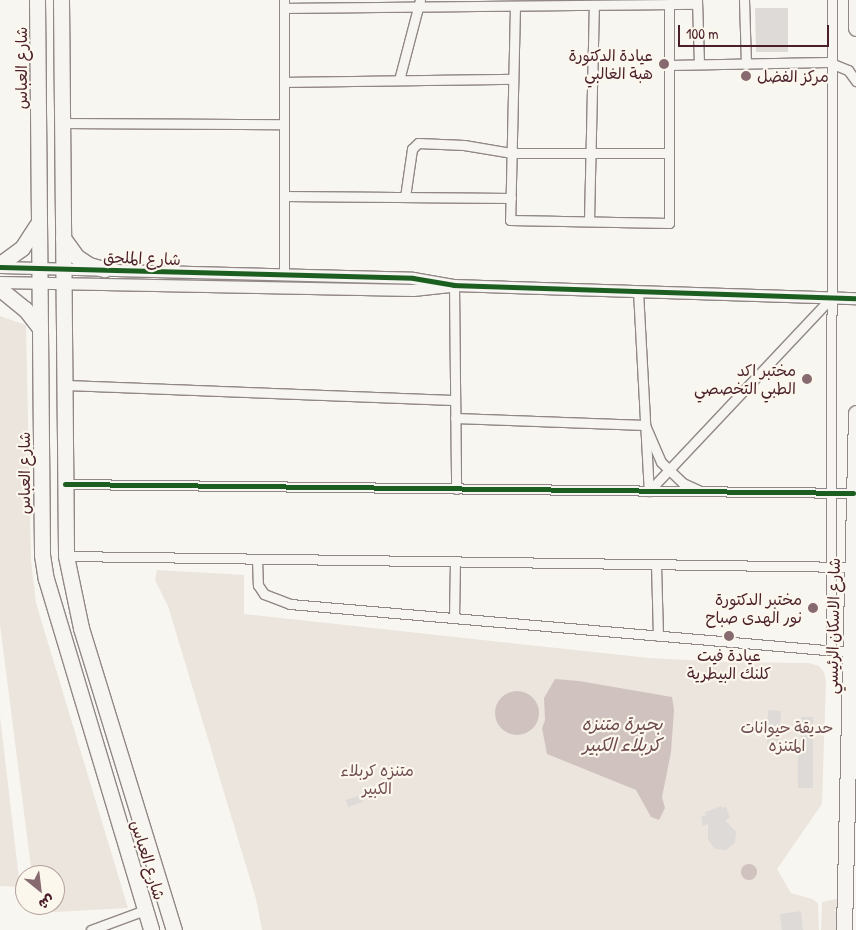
<!DOCTYPE html>
<html>
<head>
<meta charset="utf-8">
<style>
	body { margin:0 }
	#map { position:relative; width:856px; height:930px; overflow:hidden; background:#f8f6f0; font-family:"Patrick Hand","Playpen Sans Arabic",sans-serif }
	div>[style] { position:absolute }
	.green>* { inset:0; background:#ece5de }
	.water>* { inset:0; background:#d0c3bf }
	.round { border-radius:50% }
	.building>* { inset:0; background:#dedad7 }
	.roads { filter:drop-shadow(1px 0 #918787) drop-shadow(-1px 0 #918787) drop-shadow(0 1px #918787) drop-shadow(0 -1px #918787) }
	.minor>* { height:9px; margin:-4.5px; padding:0 4.5px; transform-origin:4.5px; border-radius:4.5px; background:#f6f5f1 }
	.tertiary>* { height:11px; margin:-5.5px; padding:0 5.5px; transform-origin:5.5px; border-radius:5.5px; background:#f6f5f1 }
	.primary>* { height:15px; margin:-7.5px; padding:0 7.5px; transform-origin:7.5px; border-radius:7.5px; background:#f6f5f1 }
	.cycleway>* { height:5px; margin:-2.5px; padding:0 2.5px; transform-origin:2.5px; border-radius:2.5px; background:#1b5e20 }
	.dots>* { width:14px; height:14px; translate:-50% -50%; box-sizing:border-box; border:2px solid #fbf7ec; border-radius:50% }
	span { translate:-50% -50%; white-space:nowrap; text-align:center; line-height:1.15; -webkit-text-stroke:4.5px #fbf7ec; paint-order:stroke }
	.poi-label { font-size:16px; color:#4a1f2b }
	.right { translate:-100% -50%; text-align:right }
	.left { translate:0 -50%; text-align:left }
	.street-label { font-size:16px; color:#4a1f2b }
	.park-label { font-size:16px; color:#704d54 }
	.water-label { font-size:18px; color:#6d4a51; font-style:italic }
	.north { position:absolute; left:15px; top:865px; width:50px; height:50px; box-sizing:border-box; background:#fbf7ec; border:1px solid #b4a19f; border-radius:50%; rotate:151deg; font-size:14px; font-weight:700; line-height:20px; text-align:center; color:#4a1f2b }
	.north::after { content:''; display:block; margin:auto; width:18px; height:22px; background:#876a70; clip-path:polygon(50% 0,100% 100%,50% 72%,0 100%) }
	.scale { position:absolute; left:678px; top:25px; width:151px; height:22px; box-sizing:border-box; border:2px solid #4a1f2b; border-top:0; padding-left:6px; font-size:15px; line-height:18px; white-space:nowrap; color:#4a1f2b; -webkit-text-stroke:4px #fbf7ec; paint-order:stroke }
</style>
</head>
<body>
<div id="map">
	<div class="green">
		<div style="clip-path:polygon(0 316px,26px 325px,31px 560px,36px 603px,128px 908px,37px 913px,36px 905px,55px 905px,55px 875px,32px 875px,0 625px)"></div>
		<div style="clip-path:polygon(157px 570px,244px 575px,244px 614px,649px 658px,726px 662px,809px 663px,819px 666px,824px 672px,826px 681px,822px 804px,777px 869px,791px 893px,812px 899px,818px 903px,819px 930px,262px 930px,256px 899px,168px 606px,155px 580px)"></div>
		<div style="clip-path:polygon(0 716px,20px 887px,0 886px)"></div>
		<div style="clip-path:polygon(836px 899px,840px 904px,838px 908px,834px 910px,839px 917px,835px 923px,837px 926px,837px 930px,821px 930px,822px 902px)"></div>
	</div>
	<div class="water">
		<div style="clip-path:polygon(555px 679px,579px 681px,672px 697px,674px 710px,671px 752px,662px 797px,665px 808px,659px 820px,651px 817px,636px 790px,547px 754px,542px 728px,545px 720px,544px 698px)"></div>
		<div class="round" style="left:495px;top:691px;width:44px;height:44px"></div>
		<div class="round" style="left:741px;top:864px;width:16px;height:16px"></div>
	</div>
	<div class="building">
		<div style="clip-path:polygon(755px 8px,788px 8px,788px 52px,756px 52px)"></div>
		<div style="clip-path:polygon(768px 710px,781px 711px,779px 744px,767px 743px)"></div>
		<div style="clip-path:polygon(801px 717px,813px 717px,813px 788px,798px 788px,798px 751px,801px 751px)"></div>
		<div style="clip-path:polygon(361px 795px,363px 802px,348px 807px,346px 800px)"></div>
		<div style="clip-path:polygon(722px 806px,722px 808px,726px 807px,730px 818px,725px 820px,736px 832px,735px 843px,726px 850px,715px 849px,708px 840px,708px 824px,703px 826px,701px 817px,706px 815px,705px 812px)"></div>
		<div style="clip-path:polygon(801px 911px,803px 930px,782px 930px,780px 914px)"></div>
	</div>
	<div class="roads">
		<div class="minor">
			<div style="left:697px;top:0;width:64px;rotate:88.2deg"></div>
			<div style="left:744px;top:0;width:64px;rotate:88.2deg"></div>
			<div style="left:515px;top:6px;width:214px;rotate:91.3deg"></div>
			<div style="left:510px;top:220px;width:159px;rotate:1.1deg"></div>
			<div style="left:669px;top:223px;width:219px;rotate:-90deg"></div>
			<div style="left:284px;top:8px;width:413px;rotate:-0.6deg"></div>
			<div style="left:669px;top:65px;width:159px;rotate:-1.1deg"></div>
			<div style="left:828px;top:62px;width:22px;rotate:22deg"></div>
			<div style="left:848px;top:70px;width:14px;rotate:54deg"></div>
			<div style="left:399px;top:80px;width:83px;rotate:-75.3deg"></div>
			<div style="left:284px;top:82px;width:229px;rotate:-0.8deg"></div>
			<div style="left:62px;top:123px;width:222px;rotate:0.3deg"></div>
			<div style="left:284px;top:196px;width:227px;rotate:0.5deg"></div>
			<div style="left:405px;top:197px;width:49px;rotate:-81.7deg"></div>
			<div style="left:412px;top:149px;width:8px;rotate:-45deg"></div>
			<div style="left:418px;top:143px;width:46px;rotate:2.5deg"></div>
			<div style="left:464px;top:145px;width:49px;rotate:9.5deg"></div>
			<div style="left:512px;top:153px;width:157px"></div>
			<div style="left:589px;top:221px;width:216px;rotate:-88.7deg"></div>
			<div style="left:284px;top:274px;width:274px;rotate:-90deg"></div>
			<div style="left:454px;top:285px;width:204px;rotate:89.4deg"></div>
			<div style="left:638px;top:291px;width:200px;rotate:86.9deg"></div>
			<div style="left:64px;top:385px;width:391px;rotate:2.2deg"></div>
			<div style="left:455px;top:418px;width:190px;rotate:2.1deg"></div>
			<div style="left:645px;top:425px;width:40px;rotate:66.6deg"></div>
			<div style="left:661px;top:462px;width:30px;rotate:44deg"></div>
			<div style="left:683px;top:483px;width:17px;rotate:25deg"></div>
			<div style="left:65px;top:484px;width:788px;rotate:0.65deg"></div>
			<div style="left:649px;top:491px;width:267px;rotate:-46.7deg"></div>
			<div style="left:66px;top:556px;width:785px;rotate:0.8deg"></div>
			<div style="left:257px;top:559px;width:26px;rotate:88deg"></div>
			<div style="left:258px;top:585px;width:11px;rotate:56deg"></div>
			<div style="left:264px;top:594px;width:28px;rotate:21deg"></div>
			<div style="left:290px;top:604px;width:561px;rotate:4.91deg"></div>
			<div style="left:656px;top:564px;width:72px;rotate:88.4deg"></div>
			<div style="left:454px;top:618px;width:56px;rotate:-89deg"></div>
			<div style="left:831px;top:650px;width:650px;rotate:-89.91deg"></div>
			<div style="left:91px;top:930px;width:58px;rotate:-20.3deg"></div>
		</div>
		<div class="tertiary">
			<div style="left:0;top:267px;width:413px;rotate:1.5deg"></div>
			<div style="left:413px;top:278px;width:42px;rotate:9.7deg"></div>
			<div style="left:454px;top:285px;width:402px;rotate:1.9deg"></div>
			<div style="left:0;top:282px;width:413px;rotate:1.1deg"></div>
			<div style="left:413px;top:290px;width:37px;rotate:-6deg"></div>
		</div>
		<div class="primary">
			<div style="left:37px;top:0;width:555px;rotate:89.48deg"></div>
			<div style="left:42px;top:555px;width:24px;rotate:81deg"></div>
			<div style="left:46px;top:579px;width:366px;rotate:73.3deg"></div>
			<div style="left:61px;top:0;width:556px;rotate:89.48deg"></div>
			<div style="left:66px;top:556px;width:74px;rotate:78.2deg"></div>
			<div style="left:81px;top:628px;width:316px;rotate:72.9deg"></div>
			<div style="left:856px;top:0;width:28px;rotate:90deg"></div>
			<div style="left:63px;top:238px;width:24px;rotate:54deg"></div>
			<div style="left:77px;top:257px;width:14px;rotate:34deg"></div>
			<div style="left:89px;top:265px;width:16px;rotate:15deg"></div>
			<div style="left:0;top:264px;width:27px;rotate:-36deg"></div>
			<div style="left:22px;top:248px;width:31px;rotate:-57deg"></div>
			<div style="left:0;top:289px;width:32px;rotate:39deg"></div>
			<div style="left:25px;top:309px;width:24px;rotate:52deg"></div>
			<div style="left:844px;top:930px;width:517px;rotate:-88.67deg"></div>
		</div>
	</div>
	<div class="cycleway">
		<div style="left:0;top:267px;width:413px;rotate:1.5deg"></div>
		<div style="left:413px;top:278px;width:42px;rotate:9.7deg"></div>
		<div style="left:454px;top:285px;width:402px;rotate:1.9deg"></div>
		<div style="left:65px;top:484px;width:788px;rotate:0.65deg"></div>
	</div>
	<div class="dots">
		<div style="left:664px;top:64px;background:#876a70"></div>
		<div style="left:746px;top:76px;background:#876a70"></div>
		<div style="left:807px;top:379px;background:#876a70"></div>
		<div style="left:813px;top:608px;background:#876a70"></div>
		<div style="left:729px;top:636px;background:#876a70"></div>
	</div>
	<div class="poi-label">
		<span class="right" style="left:653px;top:64px">عيادة الدكتورة<br>هبة الغالبي</span>
		<span class="left" style="left:757px;top:76px">مركز الفضل</span>
		<span class="right" style="left:796px;top:379px">مختبر اكد<br>الطبي التخصصي</span>
		<span class="right" style="left:802px;top:608px">مختبر الدكتورة<br>نور الهدى صباح</span>
		<span style="left:729px;top:664px">عيادة فيت<br>كلنك البيطرية</span>
	</div>
	<div class="street-label">
		<span style="left:21px;top:68px;rotate:-90deg">شارع العباس</span>
		<span style="left:142px;top:258px;rotate:2deg">شارع الملحق</span>
		<span style="left:24px;top:473px;rotate:-90deg">شارع العباس</span>
		<span style="left:833px;top:626px;rotate:-89deg">شارع الاسكان الرئيسي</span>
		<span style="left:148px;top:860px;rotate:73deg">شارع العباس</span>
	</div>
	<div class="park-label">
		<span style="left:787px;top:736px">حديقة حيوانات<br>المتنزه</span>
		<span style="left:377px;top:779px">متنزه كربلاء<br>الكبير</span>
	</div>
	<div class="water-label">
		<span style="left:622px;top:735px">بحيرة متنزه<br>كربلاء الكبير</span>
	</div>
	<div class="north">ش</div>
	<div class="scale">100 m</div>
</div>
</body>
</html>
